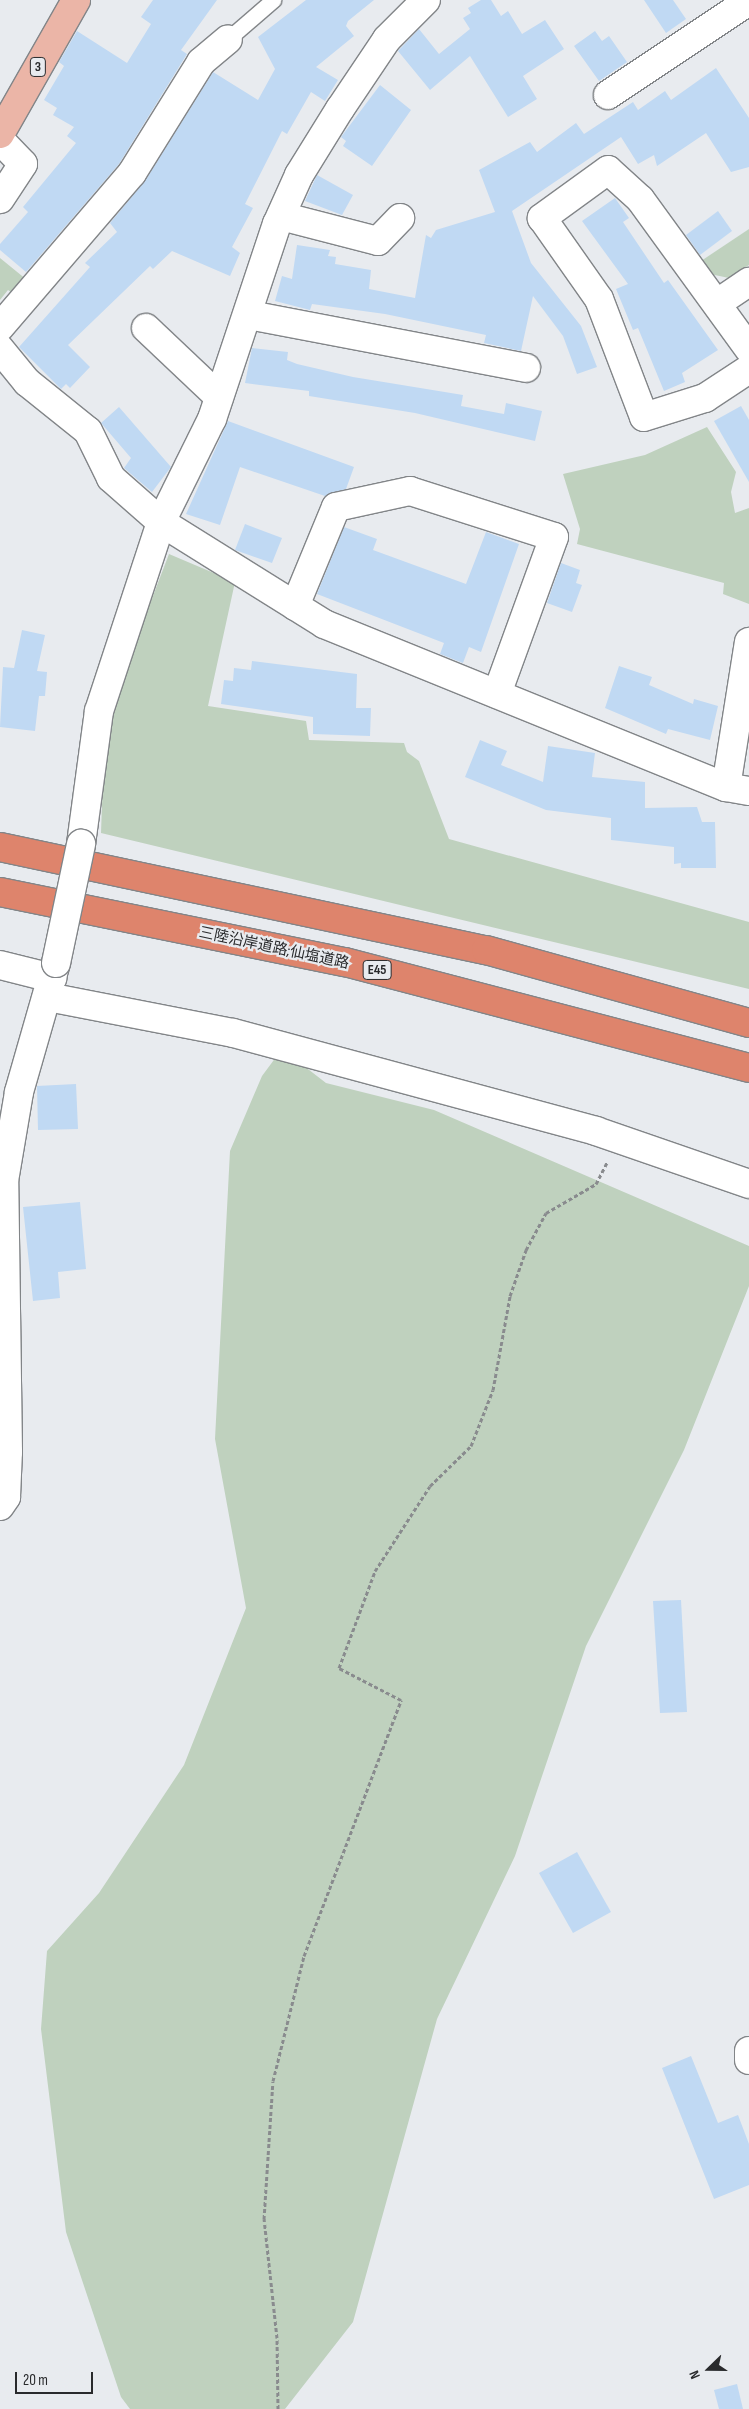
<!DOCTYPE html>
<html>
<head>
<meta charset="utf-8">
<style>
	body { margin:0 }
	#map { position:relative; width:749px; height:2409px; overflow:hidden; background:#e8ebef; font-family:"Sofia Sans Condensed","Noto Sans JP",sans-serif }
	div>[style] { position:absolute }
	.green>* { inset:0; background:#bfd1be }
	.building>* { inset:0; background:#c0d9f3 }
	.path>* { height:3px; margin-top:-1.5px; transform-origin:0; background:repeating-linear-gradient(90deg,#898b8e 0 4px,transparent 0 6.5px) }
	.roads { filter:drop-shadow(1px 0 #828588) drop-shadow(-1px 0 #828588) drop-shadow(0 1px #828588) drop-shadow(0 -1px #828588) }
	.lane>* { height:15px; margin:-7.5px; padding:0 7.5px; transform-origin:7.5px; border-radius:7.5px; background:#fff }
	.street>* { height:28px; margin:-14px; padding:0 14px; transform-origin:14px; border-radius:14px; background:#fff }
	.primary>* { height:28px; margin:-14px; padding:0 14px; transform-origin:14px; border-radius:14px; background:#ebb5a7 }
	.highway>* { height:28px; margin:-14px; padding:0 14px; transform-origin:14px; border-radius:14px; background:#de846c }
	.bridges { filter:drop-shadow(1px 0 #828588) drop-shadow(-1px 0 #828588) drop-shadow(0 1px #828588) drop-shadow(0 -1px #828588) }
	.street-bridge>* { height:28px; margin:-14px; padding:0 14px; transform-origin:14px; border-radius:14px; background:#fff }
	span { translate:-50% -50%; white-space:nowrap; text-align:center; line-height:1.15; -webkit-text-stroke:4.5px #e8ebef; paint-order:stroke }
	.shield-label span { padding:1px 4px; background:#e8ebef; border:1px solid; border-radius:4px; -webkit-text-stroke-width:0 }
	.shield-label { font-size:14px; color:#292a2c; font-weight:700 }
	.street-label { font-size:15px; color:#292a2c }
	.north { position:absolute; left:684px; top:2344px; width:50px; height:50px; -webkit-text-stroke:4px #e8ebef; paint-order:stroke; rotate:248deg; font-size:14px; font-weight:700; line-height:20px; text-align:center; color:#292a2c }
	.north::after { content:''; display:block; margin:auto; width:18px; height:22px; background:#292a2c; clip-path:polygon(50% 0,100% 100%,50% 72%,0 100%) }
	.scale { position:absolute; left:15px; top:2372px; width:78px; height:22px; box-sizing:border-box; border:2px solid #292a2c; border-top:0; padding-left:6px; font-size:15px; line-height:18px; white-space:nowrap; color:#292a2c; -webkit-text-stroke:4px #e8ebef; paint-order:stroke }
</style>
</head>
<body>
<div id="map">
	<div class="green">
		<div style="clip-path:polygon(749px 229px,749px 265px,729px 278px,710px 274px,701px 261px)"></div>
		<div style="clip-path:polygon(0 258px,27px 280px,15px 295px,8px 290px,0 300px)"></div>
		<div style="clip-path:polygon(707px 427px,736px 472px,731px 492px,735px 513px,749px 508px,749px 604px,723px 594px,724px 583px,577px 544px,580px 529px,563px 474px,645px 455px)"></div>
		<div style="clip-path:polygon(169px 554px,235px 582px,208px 706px,306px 721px,309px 740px,404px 743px,407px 752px,419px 761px,449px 839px,749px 922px,749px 989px,101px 833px,105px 721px)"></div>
		<div style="clip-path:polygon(282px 1049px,326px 1083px,434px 1110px,749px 1246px,749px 1286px,684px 1450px,586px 1646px,515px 1856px,437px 2019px,353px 2322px,285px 2409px,130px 2409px,121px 2397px,66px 2232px,41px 2029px,47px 1951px,99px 1893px,184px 1765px,246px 1608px,215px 1439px,230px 1151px,262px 1076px)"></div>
	</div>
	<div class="building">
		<div style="clip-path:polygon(153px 0,217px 0,181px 50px,187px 54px,119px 164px,26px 272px,0 250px,0 244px,28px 212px,23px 207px,76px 143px,67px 136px,74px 127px,53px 115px,57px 108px,44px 100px,64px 66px,59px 62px,77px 31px,127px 63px,151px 24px,141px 17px)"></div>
		<div style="clip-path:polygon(306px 0,374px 0,348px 21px,346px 26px,354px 36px,316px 67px,338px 80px,325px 101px,311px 92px,287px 134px,282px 131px,245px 204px,253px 208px,232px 247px,240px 253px,230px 276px,172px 251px,153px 269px,150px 266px,68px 345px,90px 367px,70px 388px,66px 384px,61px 389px,19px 347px,90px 267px,85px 263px,117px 232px,110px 223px,145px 181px,213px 72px,258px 100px,275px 69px,258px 37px)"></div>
		<div style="clip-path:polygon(481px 0,491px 0,501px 16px,508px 11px,522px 34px,545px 20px,564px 49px,523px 76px,537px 99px,508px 117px,470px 56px,430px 90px,398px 51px,419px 29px,439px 54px,470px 29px,463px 18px,471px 13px,468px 8px)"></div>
		<div style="clip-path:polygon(644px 0,673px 0,686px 19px,666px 33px)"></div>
		<div style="clip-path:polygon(595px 31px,602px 41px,609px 36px,627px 62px,599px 81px,574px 46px)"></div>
		<div style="clip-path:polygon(716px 68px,749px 118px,749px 167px,731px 172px,706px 133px,657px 166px,654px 155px,638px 164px,621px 137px,512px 211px,531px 263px,581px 326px,597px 367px,577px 374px,563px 336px,533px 296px,521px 351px,484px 343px,486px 335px,385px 314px,312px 304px,310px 310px,275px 301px,282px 276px,292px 279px,297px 245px,330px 250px,328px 256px,336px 257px,335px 264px,371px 270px,369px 289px,415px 298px,426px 235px,431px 238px,436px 230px,495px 212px,479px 170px,530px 142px,537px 152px,576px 123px,584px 134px,633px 102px,638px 110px,665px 91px,671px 100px)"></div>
		<div style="clip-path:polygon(380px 85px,411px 110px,372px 166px,343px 146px,346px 141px,341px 137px)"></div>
		<div style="clip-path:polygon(317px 175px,353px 195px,342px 215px,305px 201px)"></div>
		<div style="clip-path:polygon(615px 198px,629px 218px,623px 222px,664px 283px,668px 280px,718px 350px,682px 373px,685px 382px,664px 391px,638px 328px,633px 330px,616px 289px,628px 284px,582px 221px)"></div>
		<div style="clip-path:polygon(718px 211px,732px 231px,700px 255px,686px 235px)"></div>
		<div style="clip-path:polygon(252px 348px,288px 352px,287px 360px,297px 364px,353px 377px,463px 395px,461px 406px,504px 414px,506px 403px,542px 411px,535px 441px,415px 413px,309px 396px,309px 391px,245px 383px)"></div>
		<div style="clip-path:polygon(741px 406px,749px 420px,749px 482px,714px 421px)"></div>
		<div style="clip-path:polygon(119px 407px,171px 467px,152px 492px,124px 468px,131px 458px,101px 423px)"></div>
		<div style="clip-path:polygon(228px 421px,354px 467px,346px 489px,325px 496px,240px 467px,220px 525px,186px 514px)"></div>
		<div style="clip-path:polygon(245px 524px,282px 538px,272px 563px,235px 550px)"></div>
		<div style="clip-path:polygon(344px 527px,377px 539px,373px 550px,466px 584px,486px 532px,519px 544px,481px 652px,469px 647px,463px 663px,440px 654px,444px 643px,317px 594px)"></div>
		<div style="clip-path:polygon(561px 563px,580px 570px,576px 583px,582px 585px,572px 612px,547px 603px)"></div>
		<div style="clip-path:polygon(22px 630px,45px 635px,37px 671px,47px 672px,45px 696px,39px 696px,35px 731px,0 727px,3px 667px,14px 668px)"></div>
		<div style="clip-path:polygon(252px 661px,357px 674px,356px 708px,371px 708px,370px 736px,313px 734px,313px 717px,221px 704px,224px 680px,233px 681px,234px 668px,251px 670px)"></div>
		<div style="clip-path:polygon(619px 666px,652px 677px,649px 685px,693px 704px,694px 699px,718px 706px,710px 740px,668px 729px,666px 734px,605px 708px)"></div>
		<div style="clip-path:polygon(480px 740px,507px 751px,501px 765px,543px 782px,548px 746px,595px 753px,592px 777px,645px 782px,645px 808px,697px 807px,702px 822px,715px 822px,716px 868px,681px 868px,681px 863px,674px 864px,674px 847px,611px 840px,611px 818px,546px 810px,465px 777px)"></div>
		<div style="clip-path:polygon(76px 1084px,78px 1129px,38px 1130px,37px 1086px)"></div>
		<div style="clip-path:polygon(80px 1202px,86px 1269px,58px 1272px,60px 1298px,33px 1301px,23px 1207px)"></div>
		<div style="clip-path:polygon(681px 1600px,687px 1712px,660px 1713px,653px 1601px)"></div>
		<div style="clip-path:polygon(577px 1852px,611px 1912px,573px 1933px,539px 1873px)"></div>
		<div style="clip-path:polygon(691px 2056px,718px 2123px,738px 2115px,749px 2144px,749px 2185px,714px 2199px,662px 2068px)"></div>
		<div style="clip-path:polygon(737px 2384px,743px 2409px,719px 2409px,714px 2390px)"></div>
	</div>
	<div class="path">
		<div style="left:278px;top:2409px;width:71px;rotate:-90.8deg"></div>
		<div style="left:277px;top:2338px;width:120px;rotate:-96.2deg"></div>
		<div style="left:264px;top:2219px;width:138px;rotate:-86.3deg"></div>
		<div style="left:273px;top:2081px;width:129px;rotate:-76.1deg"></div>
		<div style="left:304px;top:1956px;width:274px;rotate:-69.2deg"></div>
		<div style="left:401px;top:1700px;width:70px;rotate:-152.7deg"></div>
		<div style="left:339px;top:1668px;width:103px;rotate:-69.6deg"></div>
		<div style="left:375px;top:1571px;width:101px;rotate:-57.1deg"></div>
		<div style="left:430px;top:1486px;width:57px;rotate:-44.3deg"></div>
		<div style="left:471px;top:1446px;width:60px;rotate:-68.6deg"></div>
		<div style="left:493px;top:1390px;width:96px;rotate:-79.7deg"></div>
		<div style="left:510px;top:1296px;width:49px;rotate:-70.8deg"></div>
		<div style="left:526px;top:1250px;width:42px;rotate:-61.6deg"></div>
		<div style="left:546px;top:1213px;width:58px;rotate:-30.1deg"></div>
		<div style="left:596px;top:1184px;width:25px;rotate:-63deg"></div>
	</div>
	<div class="roads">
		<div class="lane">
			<div style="left:228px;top:39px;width:60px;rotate:-40.9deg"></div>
		</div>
		<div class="street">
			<div style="left:608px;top:95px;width:169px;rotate:-33.7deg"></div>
			<div style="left:0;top:140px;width:33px;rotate:46deg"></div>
			<div style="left:23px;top:164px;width:42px;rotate:123.3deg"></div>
			<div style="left:281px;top:216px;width:100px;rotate:14.5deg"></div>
			<div style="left:378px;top:241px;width:32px;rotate:-46deg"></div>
			<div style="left:719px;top:302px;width:36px;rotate:-34deg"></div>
			<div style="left:249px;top:315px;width:282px;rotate:10.8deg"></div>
			<div style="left:0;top:327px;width:203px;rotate:-49.4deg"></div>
			<div style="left:132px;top:173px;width:131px;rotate:-58.1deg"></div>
			<div style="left:201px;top:62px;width:35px;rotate:-40deg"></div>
			<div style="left:146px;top:328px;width:100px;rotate:43.4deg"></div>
			<div style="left:0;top:349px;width:43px;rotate:50.7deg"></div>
			<div style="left:27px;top:382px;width:78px;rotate:38.8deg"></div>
			<div style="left:88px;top:431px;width:52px;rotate:63.9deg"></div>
			<div style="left:111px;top:478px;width:67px;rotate:41.3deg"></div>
			<div style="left:161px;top:522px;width:192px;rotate:32deg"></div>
			<div style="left:324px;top:624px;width:434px;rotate:22.1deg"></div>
			<div style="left:726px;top:787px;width:23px;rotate:10deg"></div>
			<div style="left:749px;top:349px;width:185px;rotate:-126deg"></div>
			<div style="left:640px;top:199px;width:43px;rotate:-137.8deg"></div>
			<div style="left:608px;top:170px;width:82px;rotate:144deg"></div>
			<div style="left:542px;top:218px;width:99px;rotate:54.9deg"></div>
			<div style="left:599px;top:299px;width:126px;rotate:69.1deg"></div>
			<div style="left:644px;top:417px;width:64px;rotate:-17.3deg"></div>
			<div style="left:705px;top:398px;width:53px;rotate:-33.4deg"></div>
			<div style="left:295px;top:606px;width:107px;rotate:-67.5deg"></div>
			<div style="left:336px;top:507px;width:76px;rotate:-12.2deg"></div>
			<div style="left:410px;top:491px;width:151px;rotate:17.7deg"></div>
			<div style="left:554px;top:537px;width:167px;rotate:110deg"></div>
			<div style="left:726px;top:787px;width:147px;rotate:-81deg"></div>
			<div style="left:81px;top:844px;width:134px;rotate:-82.3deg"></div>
			<div style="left:99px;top:711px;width:199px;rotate:-71.8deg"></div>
			<div style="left:161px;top:522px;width:115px;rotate:-63.7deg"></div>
			<div style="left:212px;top:419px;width:206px;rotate:-71.6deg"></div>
			<div style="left:277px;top:224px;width:54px;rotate:-65.8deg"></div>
			<div style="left:299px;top:175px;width:78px;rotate:-58.2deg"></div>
			<div style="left:340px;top:109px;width:84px;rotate:-56.1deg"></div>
			<div style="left:387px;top:39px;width:55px;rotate:-45deg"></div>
			<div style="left:0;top:965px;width:54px;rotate:14deg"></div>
			<div style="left:48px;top:997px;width:188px;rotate:11deg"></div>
			<div style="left:233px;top:1033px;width:376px;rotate:15.1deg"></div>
			<div style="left:596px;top:1131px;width:162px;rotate:19.1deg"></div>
			<div style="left:0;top:1506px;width:11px;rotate:-56deg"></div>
			<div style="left:6px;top:1497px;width:45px;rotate:-87.5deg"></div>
			<div style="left:8px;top:1452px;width:271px;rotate:-90.8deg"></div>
			<div style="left:4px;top:1181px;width:90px;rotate:-80.4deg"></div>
			<div style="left:19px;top:1092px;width:134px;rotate:-74deg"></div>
			<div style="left:749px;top:2051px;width:9px;rotate:90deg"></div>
		</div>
		<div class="primary">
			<div style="left:0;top:134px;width:154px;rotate:-60.4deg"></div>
		</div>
		<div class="highway">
			<div style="left:0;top:847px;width:497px;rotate:12deg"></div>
			<div style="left:486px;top:950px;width:273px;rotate:15.5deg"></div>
			<div style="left:0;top:892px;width:352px;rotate:11.5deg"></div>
			<div style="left:345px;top:962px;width:418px;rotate:14.7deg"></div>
		</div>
	</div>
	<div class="bridges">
		<div class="street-bridge">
			<div style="left:56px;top:963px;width:122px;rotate:-78.1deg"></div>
		</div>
	</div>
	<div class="shield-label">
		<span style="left:38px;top:67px">3</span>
		<span style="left:377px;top:970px">E45</span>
	</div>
	<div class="street-label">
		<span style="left:274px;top:948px;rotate:12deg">三陸沿岸道路;仙塩道路</span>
	</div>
	<div class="north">N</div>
	<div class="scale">20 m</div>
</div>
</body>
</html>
